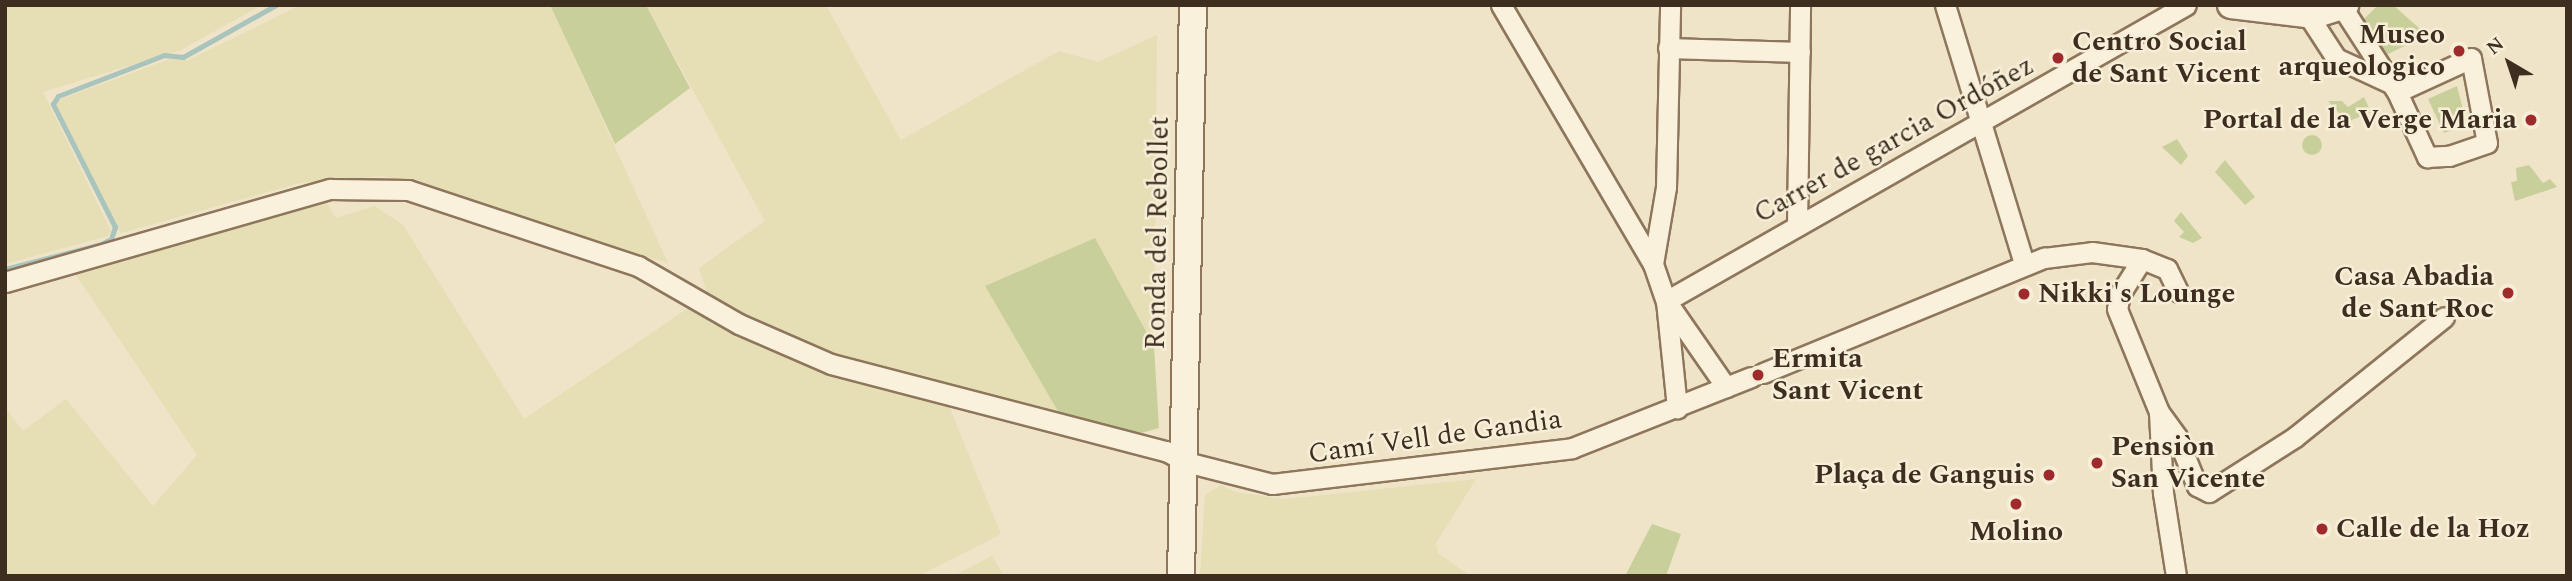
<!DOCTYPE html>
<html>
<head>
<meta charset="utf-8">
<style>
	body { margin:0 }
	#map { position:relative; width:2572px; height:581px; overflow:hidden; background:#f0e4c8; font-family:Spectral,serif }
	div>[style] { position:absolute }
	.farmland>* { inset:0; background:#e6deb5 }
	.green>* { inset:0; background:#c9cf9b }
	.round { border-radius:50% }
	.stream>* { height:5px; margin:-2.5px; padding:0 2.5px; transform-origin:2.5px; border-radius:2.5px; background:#a9c4bc }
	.roads { filter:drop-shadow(2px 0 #8d765c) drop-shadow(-2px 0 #8d765c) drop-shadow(0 2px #8d765c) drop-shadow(0 -2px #8d765c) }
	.street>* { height:19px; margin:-9.5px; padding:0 9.5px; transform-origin:9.5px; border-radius:9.5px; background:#faf1dc }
	.secondary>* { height:26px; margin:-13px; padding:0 13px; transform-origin:13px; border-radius:13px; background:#faf1dc }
	.dots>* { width:19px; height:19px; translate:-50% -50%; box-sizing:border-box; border:4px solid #f7eed8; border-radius:50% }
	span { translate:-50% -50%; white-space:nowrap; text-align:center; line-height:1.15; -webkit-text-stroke:5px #f7eed8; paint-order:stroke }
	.poi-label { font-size:28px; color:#3d2e20; font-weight:700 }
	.right { translate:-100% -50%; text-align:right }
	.left { translate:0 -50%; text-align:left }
	.street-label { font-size:28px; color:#3d2e20 }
	.frame { position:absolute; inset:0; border:7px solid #3d2e20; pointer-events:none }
	.north { position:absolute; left:2474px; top:28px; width:70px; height:70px; -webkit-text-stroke:5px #f7eed8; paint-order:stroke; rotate:321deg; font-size:19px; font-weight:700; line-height:28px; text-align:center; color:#3d2e20 }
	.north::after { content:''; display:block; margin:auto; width:24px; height:32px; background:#3d2e20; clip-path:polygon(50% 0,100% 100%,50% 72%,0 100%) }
</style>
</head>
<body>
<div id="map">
	<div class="farmland">
		<div style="clip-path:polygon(5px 5px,262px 5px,181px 50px,43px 92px,111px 231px,108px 236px,5px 264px)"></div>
		<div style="clip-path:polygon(301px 5px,550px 5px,668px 263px,384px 176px,300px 183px,121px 233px,56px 106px,58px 100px,170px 59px,188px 60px)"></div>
		<div style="clip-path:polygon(646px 5px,826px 5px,901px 140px,1059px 51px,1098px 62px,1157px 35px,1154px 346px,1095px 238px,985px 286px,1059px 413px,1051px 415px,853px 360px,753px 323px,708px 296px,699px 268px,765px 221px)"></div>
		<div style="clip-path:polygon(325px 200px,336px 218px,375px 206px,403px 225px,524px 419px,693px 305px,725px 327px,827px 370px,947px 401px,1001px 534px,919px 576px,5px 576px,5px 407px,23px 431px,66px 399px,153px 506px,197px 455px,76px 275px)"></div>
		<div style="clip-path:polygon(1476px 479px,1436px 543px,1438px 553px,1470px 576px,1200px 576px,1205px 495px,1221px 485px,1235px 492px,1285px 499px)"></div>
		<div style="clip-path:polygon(992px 556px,1004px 576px,953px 576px)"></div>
	</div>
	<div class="green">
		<div style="clip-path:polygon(550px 5px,646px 5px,690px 88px,615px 144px)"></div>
		<div style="clip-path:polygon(2378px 5px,2393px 5px,2427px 35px,2382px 57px,2362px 21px)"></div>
		<div style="clip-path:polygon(2457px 86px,2467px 125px,2444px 133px,2428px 99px)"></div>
		<div style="clip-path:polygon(2364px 97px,2371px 112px,2347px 122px,2328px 101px,2342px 101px,2348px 107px)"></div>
		<div class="round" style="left:2302px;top:135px;width:20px;height:20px"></div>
		<div style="clip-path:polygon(2177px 139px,2188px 156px,2181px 165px,2162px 147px)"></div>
		<div style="clip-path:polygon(2225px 160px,2255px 197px,2245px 205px,2215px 172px)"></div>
		<div style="clip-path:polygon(2529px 165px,2543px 183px,2550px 179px,2557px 187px,2515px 201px,2511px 182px,2517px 181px,2516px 168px)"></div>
		<div style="clip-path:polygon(2181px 212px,2202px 238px,2193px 243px,2179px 237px,2184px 232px,2174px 221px)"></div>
		<div style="clip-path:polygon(1095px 238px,1154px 346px,1159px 428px,1127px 437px,1059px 413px,985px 286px)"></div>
		<div style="clip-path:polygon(1652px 524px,1681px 534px,1666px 576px,1625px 576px)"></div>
	</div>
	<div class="stream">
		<div style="left:5px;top:269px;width:99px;rotate:-14.6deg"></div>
		<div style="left:101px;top:244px;width:11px;rotate:-27deg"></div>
		<div style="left:111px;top:239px;width:13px;rotate:-72deg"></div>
		<div style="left:115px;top:227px;width:138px;rotate:-116.8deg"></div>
		<div style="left:53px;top:104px;width:9px;rotate:-58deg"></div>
		<div style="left:58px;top:96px;width:114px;rotate:-21.1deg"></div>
		<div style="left:164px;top:55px;width:19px;rotate:6deg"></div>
		<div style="left:183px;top:57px;width:107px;rotate:-29.2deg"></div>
	</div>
	<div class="roads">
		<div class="street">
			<div style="left:1501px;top:5px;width:300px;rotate:59.6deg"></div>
			<div style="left:1653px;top:264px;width:39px;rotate:71deg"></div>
			<div style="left:1666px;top:301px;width:108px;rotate:84.1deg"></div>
			<div style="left:1945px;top:5px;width:271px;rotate:73deg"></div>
			<div style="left:2342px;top:7px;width:101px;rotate:57.1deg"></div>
			<div style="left:2397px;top:92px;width:72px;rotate:65.2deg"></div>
			<div style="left:2427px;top:157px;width:22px;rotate:-3deg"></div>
			<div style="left:2449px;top:156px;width:40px;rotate:-18.9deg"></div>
			<div style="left:2487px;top:143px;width:86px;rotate:-100.7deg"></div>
			<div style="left:2471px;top:58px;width:81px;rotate:155.3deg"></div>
			<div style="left:2308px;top:15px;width:51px;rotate:56.9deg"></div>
			<div style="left:2336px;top:58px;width:57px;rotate:24.8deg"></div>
			<div style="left:1668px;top:48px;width:132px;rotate:1.7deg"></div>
			<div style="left:1797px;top:226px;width:221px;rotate:-89.2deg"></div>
			<div style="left:2142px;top:259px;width:41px;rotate:122.2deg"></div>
			<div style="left:2120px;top:294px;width:15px;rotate:101deg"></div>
			<div style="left:2117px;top:309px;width:111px;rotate:67.8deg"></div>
			<div style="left:2159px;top:412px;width:81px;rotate:87.2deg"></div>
			<div style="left:2163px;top:493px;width:84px;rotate:81.1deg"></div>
			<div style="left:1653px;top:264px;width:78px;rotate:-80.4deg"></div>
			<div style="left:1666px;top:187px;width:182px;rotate:-88.7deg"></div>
			<div style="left:5px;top:282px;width:338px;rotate:-16deg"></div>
			<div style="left:330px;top:189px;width:78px;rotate:0.7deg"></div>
			<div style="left:408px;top:190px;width:242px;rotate:18.3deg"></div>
			<div style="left:638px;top:266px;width:116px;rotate:29.9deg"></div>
			<div style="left:739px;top:324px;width:100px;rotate:23.5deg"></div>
			<div style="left:831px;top:364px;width:346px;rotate:14.6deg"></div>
			<div style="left:1166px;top:451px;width:23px;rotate:29deg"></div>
			<div style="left:1186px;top:462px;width:89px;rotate:14.3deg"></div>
			<div style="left:1272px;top:484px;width:302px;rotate:-6.8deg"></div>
			<div style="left:1572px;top:448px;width:193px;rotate:-21.6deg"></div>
			<div style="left:1666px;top:301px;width:598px;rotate:-29.65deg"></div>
			<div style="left:1669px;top:305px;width:100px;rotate:55.2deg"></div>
			<div style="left:1763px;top:373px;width:304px;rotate:-22.3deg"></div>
			<div style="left:2044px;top:258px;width:48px;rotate:-7.1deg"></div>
			<div style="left:2092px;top:252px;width:50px;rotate:8deg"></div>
			<div style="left:2142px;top:259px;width:27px;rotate:22deg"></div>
			<div style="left:2167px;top:269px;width:25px;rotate:64deg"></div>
			<div style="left:2159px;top:412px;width:31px;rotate:54deg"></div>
			<div style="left:2177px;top:437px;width:53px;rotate:67.8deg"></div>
			<div style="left:2197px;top:486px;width:13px;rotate:27deg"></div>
			<div style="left:2209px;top:492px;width:102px;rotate:-32.6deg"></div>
			<div style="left:2295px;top:437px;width:191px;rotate:-38.8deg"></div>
		</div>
		<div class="secondary">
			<div style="left:2231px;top:5px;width:84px;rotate:6.9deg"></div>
			<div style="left:2314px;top:15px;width:33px;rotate:-18deg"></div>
			<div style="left:1181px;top:576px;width:571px;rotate:-88.8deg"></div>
		</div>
	</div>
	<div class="dots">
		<div style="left:2459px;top:51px;background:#9e2a2b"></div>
		<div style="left:2058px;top:58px;background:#9e2a2b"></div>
		<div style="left:2531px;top:120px;background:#9e2a2b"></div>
		<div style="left:2508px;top:293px;background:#9e2a2b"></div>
		<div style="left:2024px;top:294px;background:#9e2a2b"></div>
		<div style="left:1758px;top:375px;background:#9e2a2b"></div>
		<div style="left:2097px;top:463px;background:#9e2a2b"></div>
		<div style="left:2049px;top:475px;background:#9e2a2b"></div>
		<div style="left:2016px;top:504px;background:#9e2a2b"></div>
		<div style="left:2322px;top:529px;background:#9e2a2b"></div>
	</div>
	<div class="poi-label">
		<span class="right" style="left:2445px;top:51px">Museo<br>arqueologico</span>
		<span class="left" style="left:2072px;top:58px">Centro Social<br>de Sant Vicent</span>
		<span class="right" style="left:2517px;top:120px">Portal de la Verge Maria</span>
		<span class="right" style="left:2494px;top:293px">Casa Abadia<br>de Sant Roc</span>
		<span class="left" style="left:2038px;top:294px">Nikki's Lounge</span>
		<span class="left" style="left:1772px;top:375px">Ermita<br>Sant Vicent</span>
		<span class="left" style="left:2111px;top:463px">Pensiòn<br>San Vicente</span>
		<span class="right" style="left:2035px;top:475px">Plaça de Ganguis</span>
		<span class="left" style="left:2336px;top:529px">Calle de la Hoz</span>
		<span style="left:2016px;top:532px">Molino</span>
	</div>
	<div class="street-label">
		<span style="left:1894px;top:140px;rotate:-29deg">Carrer de garcia Ordóñez</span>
		<span style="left:1158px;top:233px;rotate:-89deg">Ronda del Rebollet</span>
		<span style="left:1435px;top:437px;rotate:-8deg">Camí Vell de Gandia</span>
	</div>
	<div class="frame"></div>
	<div class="north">N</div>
</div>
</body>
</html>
